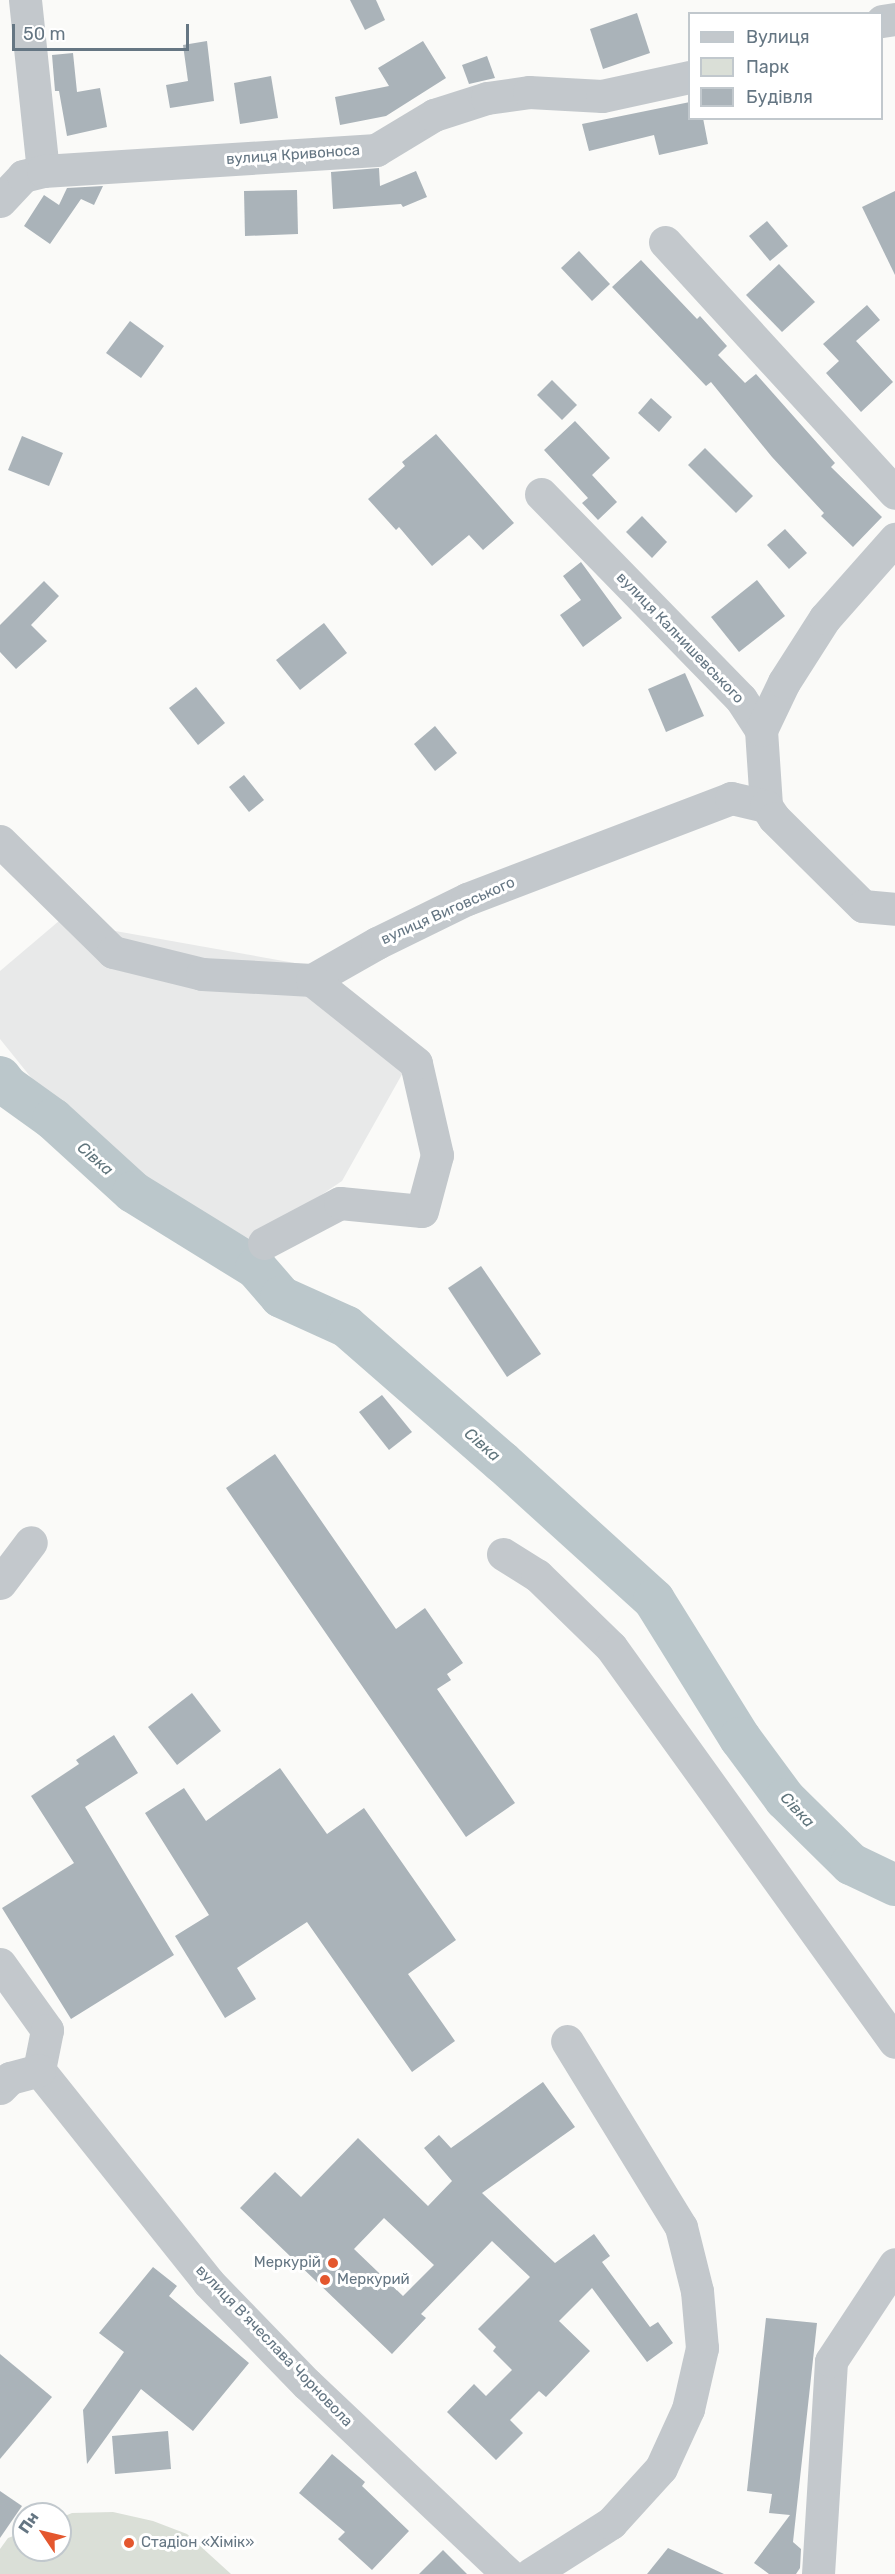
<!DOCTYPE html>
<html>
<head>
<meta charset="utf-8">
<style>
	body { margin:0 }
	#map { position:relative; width:895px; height:2574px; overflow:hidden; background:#fafaf8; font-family:Rubik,sans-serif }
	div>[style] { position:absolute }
	.built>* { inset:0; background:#e8e9e9 }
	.green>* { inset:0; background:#dadfd7 }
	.river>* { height:42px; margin:-21px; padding:0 21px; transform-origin:21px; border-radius:21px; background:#bbc7cb }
	.building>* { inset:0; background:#aab3b9 }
	.minor>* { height:33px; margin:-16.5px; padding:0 16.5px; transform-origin:16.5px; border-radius:16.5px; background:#c3c8cc }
	.dots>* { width:16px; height:16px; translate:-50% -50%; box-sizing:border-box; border:3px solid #fff; border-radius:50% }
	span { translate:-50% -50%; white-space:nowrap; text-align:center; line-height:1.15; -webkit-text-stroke:6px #fff; paint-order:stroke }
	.street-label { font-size:15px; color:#657683 }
	.poi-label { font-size:15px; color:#657683 }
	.right { translate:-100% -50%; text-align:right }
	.left { translate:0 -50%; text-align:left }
	.water-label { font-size:16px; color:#60757c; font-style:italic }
	.legend { position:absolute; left:688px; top:12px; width:195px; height:108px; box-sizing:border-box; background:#fff; border:2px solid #c1c8cd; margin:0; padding:8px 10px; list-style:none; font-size:18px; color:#657683 }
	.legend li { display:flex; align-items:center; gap:12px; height:30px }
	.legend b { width:30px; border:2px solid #c1c8cd }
	.north { position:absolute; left:12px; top:2502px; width:60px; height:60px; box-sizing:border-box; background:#fff; border:2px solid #c1c8cd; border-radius:50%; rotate:305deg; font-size:16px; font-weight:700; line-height:24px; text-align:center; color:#657683 }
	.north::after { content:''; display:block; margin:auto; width:21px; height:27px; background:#e4572e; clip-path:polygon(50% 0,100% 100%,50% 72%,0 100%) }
	.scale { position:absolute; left:12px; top:24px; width:177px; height:27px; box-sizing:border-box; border:3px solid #657683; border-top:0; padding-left:8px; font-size:18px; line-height:21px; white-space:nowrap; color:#657683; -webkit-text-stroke:4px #fff; paint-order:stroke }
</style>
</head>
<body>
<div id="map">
	<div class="built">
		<div style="clip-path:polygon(59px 921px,306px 965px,405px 1069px,342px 1181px,253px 1241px,144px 1179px,54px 1106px,0 1039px,0 971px)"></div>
	</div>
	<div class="green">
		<div style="clip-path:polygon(113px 2512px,153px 2521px,187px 2534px,231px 2574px,0 2574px,0 2549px,8px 2538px,24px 2532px,24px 2550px,60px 2550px,60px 2518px,72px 2513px)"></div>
	</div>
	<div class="river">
		<div style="left:0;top:1077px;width:11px;rotate:52deg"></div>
		<div style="left:7px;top:1086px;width:57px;rotate:35.7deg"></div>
		<div style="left:53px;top:1119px;width:108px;rotate:42.4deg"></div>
		<div style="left:133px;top:1192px;width:145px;rotate:31.7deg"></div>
		<div style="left:256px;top:1268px;width:38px;rotate:49deg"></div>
		<div style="left:281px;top:1297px;width:72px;rotate:24.4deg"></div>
		<div style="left:347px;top:1327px;width:206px;rotate:41.1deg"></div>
		<div style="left:502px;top:1462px;width:205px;rotate:42.2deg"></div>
		<div style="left:654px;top:1600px;width:163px;rotate:58.1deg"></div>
		<div style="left:740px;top:1738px;width:76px;rotate:53.6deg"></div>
		<div style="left:785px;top:1799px;width:93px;rotate:44.6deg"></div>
		<div style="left:851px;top:1864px;width:49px;rotate:25.5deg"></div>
	</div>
	<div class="building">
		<div style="clip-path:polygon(350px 0,376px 0,385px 20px,365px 30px)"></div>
		<div style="clip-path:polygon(637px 13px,650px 53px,603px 69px,590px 29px)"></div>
		<div style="clip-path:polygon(207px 41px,214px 101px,170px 108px,166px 85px,188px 81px,183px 45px)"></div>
		<div style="clip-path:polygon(423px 41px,446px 78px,386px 116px,340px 125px,335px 97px,389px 86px,378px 68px)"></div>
		<div style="clip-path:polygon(73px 53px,77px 92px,100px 88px,107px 127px,67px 136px,59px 91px,55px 91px,52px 55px)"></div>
		<div style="clip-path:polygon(487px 56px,495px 78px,469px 84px,462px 65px)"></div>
		<div style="clip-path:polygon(271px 76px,278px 118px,240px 124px,234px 83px)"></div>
		<div style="clip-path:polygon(690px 102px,690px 118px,703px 118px,708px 144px,659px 155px,654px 135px,589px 151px,582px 124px)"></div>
		<div style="clip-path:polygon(379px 168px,380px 186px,416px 171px,427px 197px,403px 207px,401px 204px,333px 209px,331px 172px)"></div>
		<div style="clip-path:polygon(103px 186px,94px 205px,81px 199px,50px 244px,24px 226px,44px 195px,59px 205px,67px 188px)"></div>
		<div style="clip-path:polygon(297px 190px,298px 234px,245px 236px,244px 191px)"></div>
		<div style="clip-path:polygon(895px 191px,895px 275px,862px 207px)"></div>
		<div style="clip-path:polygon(767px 221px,788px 246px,770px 261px,749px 236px)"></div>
		<div style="clip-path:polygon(579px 251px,610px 284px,592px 301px,561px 268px)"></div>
		<div style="clip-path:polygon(641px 260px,697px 319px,700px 316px,727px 346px,718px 355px,745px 383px,756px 374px,835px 463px,831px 467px,882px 517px,853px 547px,821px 516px,824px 513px,772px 457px,711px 382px,706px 386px,612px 287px)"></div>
		<div style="clip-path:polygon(779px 264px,815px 302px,782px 332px,746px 295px)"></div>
		<div style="clip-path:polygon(867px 305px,880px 320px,856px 341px,893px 382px,861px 412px,826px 373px,839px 361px,823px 344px)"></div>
		<div style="clip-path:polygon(130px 321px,164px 346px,141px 378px,106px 353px)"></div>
		<div style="clip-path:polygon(552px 380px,577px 405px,562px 420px,537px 395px)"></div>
		<div style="clip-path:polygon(651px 398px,672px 417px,659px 432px,638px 413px)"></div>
		<div style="clip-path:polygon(575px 421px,610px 458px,592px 475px,617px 502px,598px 520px,582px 503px,588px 498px,544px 450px)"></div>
		<div style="clip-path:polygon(436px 434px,514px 523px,483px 550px,469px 535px,432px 566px,399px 527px,396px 530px,368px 499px,405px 466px,402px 462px)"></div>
		<div style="clip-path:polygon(22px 436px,63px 453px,49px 486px,8px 470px)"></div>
		<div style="clip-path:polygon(705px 448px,753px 496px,736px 513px,688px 465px)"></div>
		<div style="clip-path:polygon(642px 516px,667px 542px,652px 558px,626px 532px)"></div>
		<div style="clip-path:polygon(785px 529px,807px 553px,789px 569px,767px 545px)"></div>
		<div style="clip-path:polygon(581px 562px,622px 618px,583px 647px,560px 615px,581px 600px,563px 576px)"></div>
		<div style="clip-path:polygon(757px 580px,785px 616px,739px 652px,711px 617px)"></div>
		<div style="clip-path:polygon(44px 581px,59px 596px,31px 625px,47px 641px,16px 669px,0 652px,0 625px)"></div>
		<div style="clip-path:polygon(324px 623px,347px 653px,300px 690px,276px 660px)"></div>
		<div style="clip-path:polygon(685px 673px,704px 716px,666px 732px,648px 689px)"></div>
		<div style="clip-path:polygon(196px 687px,225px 723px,198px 745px,169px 708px)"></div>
		<div style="clip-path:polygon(435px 726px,457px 753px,435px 771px,414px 744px)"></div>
		<div style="clip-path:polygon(244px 775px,264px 800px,249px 812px,229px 787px)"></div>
		<div style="clip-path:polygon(481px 1266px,541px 1354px,507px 1377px,448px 1288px)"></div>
		<div style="clip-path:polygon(382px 1395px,412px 1432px,389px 1450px,359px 1412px)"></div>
		<div style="clip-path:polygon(275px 1454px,396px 1629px,425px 1608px,463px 1663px,447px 1674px,451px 1680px,437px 1689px,515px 1803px,466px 1837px,226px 1488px)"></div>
		<div style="clip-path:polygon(192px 1693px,221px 1731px,177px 1765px,148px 1727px)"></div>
		<div style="clip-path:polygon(114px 1735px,138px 1773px,85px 1807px,174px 1955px,71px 2019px,2px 1908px,74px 1863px,31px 1796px,79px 1764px,76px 1760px)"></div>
		<div style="clip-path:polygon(280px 1768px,327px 1834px,364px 1808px,456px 1940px,408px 1974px,455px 2041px,412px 2072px,307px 1922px,237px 1968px,256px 1999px,225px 2018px,175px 1936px,209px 1915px,145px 1813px,184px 1788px,206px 1821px)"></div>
		<div style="clip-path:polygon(evenodd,543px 2082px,575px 2127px,482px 2193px,555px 2263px,594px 2234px,610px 2256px,602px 2262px,650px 2327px,658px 2322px,673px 2343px,647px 2362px,592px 2288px,559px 2321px,590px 2351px,546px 2397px,539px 2391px,510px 2420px,523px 2433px,496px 2460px,447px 2412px,474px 2384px,486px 2396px,512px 2370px,493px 2351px,496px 2347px,478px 2329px,530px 2277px,492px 2241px,421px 2314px,426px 2318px,392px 2354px,240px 2208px,275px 2172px,301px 2197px,358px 2138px,428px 2206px,452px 2181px,424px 2148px,439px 2135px,451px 2148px,543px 2082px,384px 2218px,434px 2265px,403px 2296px,354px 2249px,384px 2218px)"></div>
		<div style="clip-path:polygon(153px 2267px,177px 2286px,169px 2296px,249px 2363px,193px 2431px,141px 2389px,87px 2464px,83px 2410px,124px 2352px,99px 2333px)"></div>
		<div style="clip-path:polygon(766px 2318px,817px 2323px,793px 2542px,801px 2549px,800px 2568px,796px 2574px,769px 2574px,754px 2563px,790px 2515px,769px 2513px,772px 2494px,747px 2491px)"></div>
		<div style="clip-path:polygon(0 2354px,52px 2397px,0 2459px)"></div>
		<div style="clip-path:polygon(168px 2431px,171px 2469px,115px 2474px,112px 2436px)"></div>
		<div style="clip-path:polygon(332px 2454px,365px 2482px,362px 2486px,409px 2531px,372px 2570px,338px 2539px,345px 2532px,299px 2493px)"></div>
		<div style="clip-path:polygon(0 2491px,22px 2506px,0 2538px)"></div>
		<div style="clip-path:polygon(668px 2548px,724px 2574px,647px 2574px)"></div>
		<div style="clip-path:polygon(443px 2550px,467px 2574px,419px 2574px)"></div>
	</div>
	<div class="minor">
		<div style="left:25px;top:0;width:172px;rotate:84deg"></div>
		<div style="left:882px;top:21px;width:13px;rotate:-9deg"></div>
		<div style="left:0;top:201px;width:34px;rotate:-47deg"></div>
		<div style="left:23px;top:176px;width:21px;rotate:-14deg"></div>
		<div style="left:43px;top:171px;width:334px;rotate:-3.6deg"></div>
		<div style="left:376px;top:150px;width:68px;rotate:-31.1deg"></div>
		<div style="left:434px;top:115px;width:56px;rotate:-17.8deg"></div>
		<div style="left:487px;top:98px;width:42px;rotate:-8.1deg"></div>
		<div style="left:529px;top:92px;width:73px;rotate:3.1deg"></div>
		<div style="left:602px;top:96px;width:90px;rotate:-12.2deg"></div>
		<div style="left:665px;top:242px;width:340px;rotate:47.5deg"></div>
		<div style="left:541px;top:494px;width:286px;rotate:45.7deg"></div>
		<div style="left:741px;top:699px;width:37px;rotate:57deg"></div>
		<div style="left:761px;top:730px;width:76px;rotate:86.2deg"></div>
		<div style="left:761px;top:730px;width:53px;rotate:-64.4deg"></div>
		<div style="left:784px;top:682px;width:76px;rotate:-57.4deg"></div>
		<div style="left:825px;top:618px;width:106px;rotate:-48.5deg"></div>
		<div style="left:0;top:841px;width:158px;rotate:44.5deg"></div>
		<div style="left:113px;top:952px;width:92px;rotate:13.9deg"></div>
		<div style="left:202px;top:974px;width:110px;rotate:3.1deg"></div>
		<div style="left:312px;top:980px;width:75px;rotate:-29.6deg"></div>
		<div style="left:377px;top:943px;width:100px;rotate:-26.1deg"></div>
		<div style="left:467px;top:899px;width:283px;rotate:-20.9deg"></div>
		<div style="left:731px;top:798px;width:36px;rotate:13deg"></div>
		<div style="left:766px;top:806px;width:14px;rotate:56deg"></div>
		<div style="left:774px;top:818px;width:125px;rotate:44.7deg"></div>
		<div style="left:863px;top:906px;width:32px;rotate:5deg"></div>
		<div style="left:264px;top:1243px;width:86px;rotate:-27.8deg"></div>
		<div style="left:340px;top:1203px;width:82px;rotate:5.6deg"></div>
		<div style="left:422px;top:1211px;width:58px;rotate:-75deg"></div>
		<div style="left:437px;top:1155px;width:94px;rotate:-102.9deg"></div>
		<div style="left:416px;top:1063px;width:133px;rotate:-141.4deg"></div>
		<div style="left:503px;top:1554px;width:40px;rotate:32deg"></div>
		<div style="left:537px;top:1575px;width:103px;rotate:44.2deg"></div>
		<div style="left:611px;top:1647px;width:486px;rotate:54.3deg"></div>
		<div style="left:0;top:1583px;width:51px;rotate:-52.9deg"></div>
		<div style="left:0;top:1964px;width:81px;rotate:54.5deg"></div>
		<div style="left:47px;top:2030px;width:41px;rotate:101.3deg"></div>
		<div style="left:39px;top:2070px;width:271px;rotate:51.4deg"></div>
		<div style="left:208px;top:2282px;width:142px;rotate:45.9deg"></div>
		<div style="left:307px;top:2384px;width:277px;rotate:43.4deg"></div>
		<div style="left:0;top:2088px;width:14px;rotate:-45deg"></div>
		<div style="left:10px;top:2078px;width:30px;rotate:-15deg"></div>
		<div style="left:531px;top:2574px;width:95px;rotate:-32.5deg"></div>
		<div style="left:611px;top:2523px;width:74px;rotate:-47.7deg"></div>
		<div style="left:661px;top:2468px;width:65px;rotate:-65.4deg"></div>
		<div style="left:688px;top:2409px;width:63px;rotate:-77.1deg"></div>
		<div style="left:702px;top:2348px;width:57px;rotate:-95deg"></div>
		<div style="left:697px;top:2291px;width:66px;rotate:-104deg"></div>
		<div style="left:681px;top:2227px;width:218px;rotate:-121.5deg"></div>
		<div style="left:818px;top:2574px;width:213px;rotate:-86.5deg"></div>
		<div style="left:831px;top:2361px;width:116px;rotate:-56.6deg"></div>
	</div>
	<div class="dots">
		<div style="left:333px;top:2263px;background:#e4572e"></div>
		<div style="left:325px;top:2280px;background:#e4572e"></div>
		<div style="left:129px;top:2543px;background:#e4572e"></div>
	</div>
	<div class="street-label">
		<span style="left:293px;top:155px;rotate:-4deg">вулиця Кривоноса</span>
		<span style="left:680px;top:638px;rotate:46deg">вулиця Калнишевського</span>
		<span style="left:448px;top:911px;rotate:-24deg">вулиця Виговського</span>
		<span style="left:274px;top:2346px;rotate:46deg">вулиця В'ячеслава Чорновола</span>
	</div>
	<div class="poi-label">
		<span class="right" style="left:321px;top:2263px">Меркурій</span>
		<span class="left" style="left:337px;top:2280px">Меркурий</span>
		<span class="left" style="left:141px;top:2543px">Стадіон «Хімік»</span>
	</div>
	<div class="water-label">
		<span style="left:95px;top:1159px;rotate:41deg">Сівка</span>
		<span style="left:482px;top:1445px;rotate:41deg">Сівка</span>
		<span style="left:797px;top:1810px;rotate:47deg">Сівка</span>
	</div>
	<ul class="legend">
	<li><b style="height:8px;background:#c3c8cc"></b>Вулиця</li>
	<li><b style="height:16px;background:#dadfd7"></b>Парк</li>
	<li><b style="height:16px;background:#aab3b9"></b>Будівля</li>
	</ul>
	<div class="north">Пн</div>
	<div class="scale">50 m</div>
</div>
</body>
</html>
